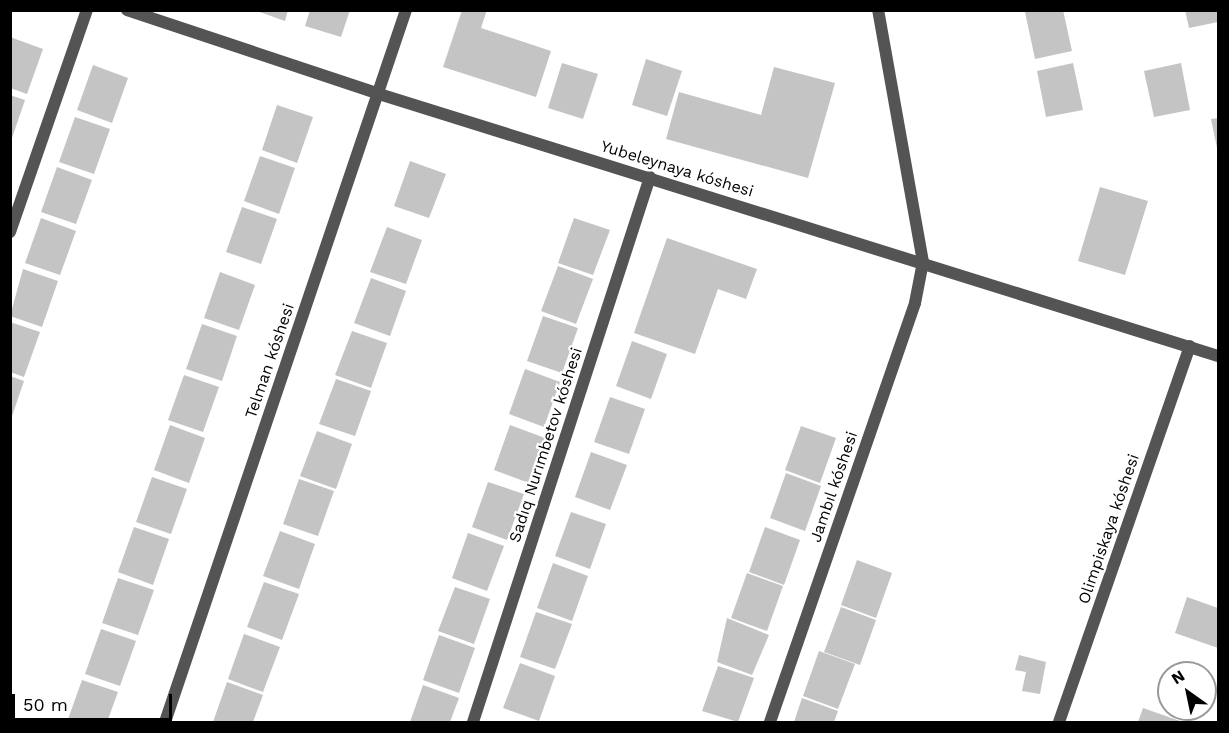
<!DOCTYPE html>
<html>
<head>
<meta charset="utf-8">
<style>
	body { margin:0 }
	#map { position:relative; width:1229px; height:733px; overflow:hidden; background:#fff; font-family:"Work Sans",sans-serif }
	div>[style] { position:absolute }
	.building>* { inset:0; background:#c4c4c4 }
	.street>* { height:12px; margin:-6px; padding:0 6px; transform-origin:6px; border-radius:6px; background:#545454 }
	span { translate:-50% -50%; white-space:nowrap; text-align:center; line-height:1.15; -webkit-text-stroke:4.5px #fff; paint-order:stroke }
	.street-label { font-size:16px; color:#000 }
	.frame { position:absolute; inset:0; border:12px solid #000; pointer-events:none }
	.north { position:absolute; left:1157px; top:661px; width:60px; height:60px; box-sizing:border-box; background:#fff; border:2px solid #999; border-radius:50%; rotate:327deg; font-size:16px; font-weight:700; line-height:24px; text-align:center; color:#000 }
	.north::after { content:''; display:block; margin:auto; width:21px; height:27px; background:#000; clip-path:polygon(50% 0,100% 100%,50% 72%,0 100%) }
	.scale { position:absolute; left:12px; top:694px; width:160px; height:27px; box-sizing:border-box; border:3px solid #000; border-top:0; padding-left:8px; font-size:18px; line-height:21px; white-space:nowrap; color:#000; -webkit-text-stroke:4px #fff; paint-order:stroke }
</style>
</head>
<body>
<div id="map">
	<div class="building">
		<div style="clip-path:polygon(254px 10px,288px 10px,285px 21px)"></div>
		<div style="clip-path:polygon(310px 10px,350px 10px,341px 37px,305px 26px)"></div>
		<div style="clip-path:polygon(462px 10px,487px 10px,481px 28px,551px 51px,536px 97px,443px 67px)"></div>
		<div style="clip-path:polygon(1063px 10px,1072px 51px,1035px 59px,1025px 12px)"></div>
		<div style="clip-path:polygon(1185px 10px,1218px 10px,1218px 22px,1189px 28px)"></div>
		<div style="clip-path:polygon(10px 37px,43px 49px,27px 94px,10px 88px)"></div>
		<div style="clip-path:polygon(646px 59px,682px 71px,667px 116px,632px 105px)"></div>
		<div style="clip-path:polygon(562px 63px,598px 74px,583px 119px,548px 108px)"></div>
		<div style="clip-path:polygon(1073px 63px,1083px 110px,1046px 117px,1037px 71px)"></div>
		<div style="clip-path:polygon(1181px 63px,1190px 110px,1154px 117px,1144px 71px)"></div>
		<div style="clip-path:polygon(93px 65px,128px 78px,112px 123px,77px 110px)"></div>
		<div style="clip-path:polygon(774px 67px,835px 83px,808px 178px,666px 139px,679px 92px,761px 115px)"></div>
		<div style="clip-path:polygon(10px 95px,25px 100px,11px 141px,10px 141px)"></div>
		<div style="clip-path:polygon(277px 105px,313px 117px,297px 163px,262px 150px)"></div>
		<div style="clip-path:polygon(75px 117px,110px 129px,94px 174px,59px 162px)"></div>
		<div style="clip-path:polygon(1218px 118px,1218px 148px,1217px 148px,1211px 119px)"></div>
		<div style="clip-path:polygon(260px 156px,295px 168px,279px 214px,244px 201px)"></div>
		<div style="clip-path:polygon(410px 161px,446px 174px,429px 218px,394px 206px)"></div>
		<div style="clip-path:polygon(57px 167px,92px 180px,76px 224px,41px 212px)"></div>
		<div style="clip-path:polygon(1100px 187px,1148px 201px,1125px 275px,1078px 261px)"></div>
		<div style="clip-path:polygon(242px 207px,277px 219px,261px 264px,226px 252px)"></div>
		<div style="clip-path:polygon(41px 218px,76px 231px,60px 275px,25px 263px)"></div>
		<div style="clip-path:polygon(574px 218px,610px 230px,593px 275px,558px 263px)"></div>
		<div style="clip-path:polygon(387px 227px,422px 240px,406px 284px,370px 272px)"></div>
		<div style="clip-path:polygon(667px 238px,757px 269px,746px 299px,718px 289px,695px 354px,634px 333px)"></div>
		<div style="clip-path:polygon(558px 266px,593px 279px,576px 324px,541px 311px)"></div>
		<div style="clip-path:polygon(23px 269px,58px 281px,42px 327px,10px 316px)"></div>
		<div style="clip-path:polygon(220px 272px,255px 285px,239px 330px,204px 318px)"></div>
		<div style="clip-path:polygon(371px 278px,406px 291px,390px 336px,354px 323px)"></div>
		<div style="clip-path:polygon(543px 316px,578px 328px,562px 373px,527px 361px)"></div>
		<div style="clip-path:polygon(10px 322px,40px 332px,24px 377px,10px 372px)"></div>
		<div style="clip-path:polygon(202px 324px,237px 336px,222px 381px,186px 369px)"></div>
		<div style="clip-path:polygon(352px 331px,387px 343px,371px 388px,335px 375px)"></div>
		<div style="clip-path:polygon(632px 341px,667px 354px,651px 399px,616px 386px)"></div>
		<div style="clip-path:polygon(525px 369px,560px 382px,544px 427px,509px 414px)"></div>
		<div style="clip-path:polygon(184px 375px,219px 387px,203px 432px,168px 420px)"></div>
		<div style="clip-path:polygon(10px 376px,24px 381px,11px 419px,10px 418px)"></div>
		<div style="clip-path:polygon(336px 379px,371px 391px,355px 436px,319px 424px)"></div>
		<div style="clip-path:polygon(610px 397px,645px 409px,629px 454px,594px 442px)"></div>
		<div style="clip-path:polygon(170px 425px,205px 438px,189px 483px,154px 470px)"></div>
		<div style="clip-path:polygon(510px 425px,545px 438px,529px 483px,494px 470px)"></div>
		<div style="clip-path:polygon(801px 426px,836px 438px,820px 483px,785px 470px)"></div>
		<div style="clip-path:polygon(317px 431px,352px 444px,336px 489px,300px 476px)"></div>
		<div style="clip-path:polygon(591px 452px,627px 465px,610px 510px,575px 497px)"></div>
		<div style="clip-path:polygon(786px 473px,821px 486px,805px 531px,770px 518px)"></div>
		<div style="clip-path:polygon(152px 477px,187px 489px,171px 534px,136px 522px)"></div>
		<div style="clip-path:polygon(299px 479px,334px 491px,318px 536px,283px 524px)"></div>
		<div style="clip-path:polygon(488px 482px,524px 494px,507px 540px,472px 527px)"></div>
		<div style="clip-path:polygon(571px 512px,606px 524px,590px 569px,555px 556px)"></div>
		<div style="clip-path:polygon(134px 527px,169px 539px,153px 585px,118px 572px)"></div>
		<div style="clip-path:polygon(765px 527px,800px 540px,784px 585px,749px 572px)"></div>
		<div style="clip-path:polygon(280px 531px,315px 544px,299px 589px,263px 576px)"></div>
		<div style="clip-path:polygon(468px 533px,504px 546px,487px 591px,452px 578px)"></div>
		<div style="clip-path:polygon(857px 560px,892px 573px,876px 618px,841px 605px)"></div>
		<div style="clip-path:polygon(553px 563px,588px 576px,572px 621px,537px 608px)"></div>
		<div style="clip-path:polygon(747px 573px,783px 586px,767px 631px,731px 618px)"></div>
		<div style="clip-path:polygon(118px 578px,154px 590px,138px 635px,102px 623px)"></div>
		<div style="clip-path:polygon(264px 582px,299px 594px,282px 640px,247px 627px)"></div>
		<div style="clip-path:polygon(455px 587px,490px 599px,474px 644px,438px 631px)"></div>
		<div style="clip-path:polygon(1187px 597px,1218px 608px,1218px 648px,1175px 633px)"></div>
		<div style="clip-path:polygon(841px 607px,876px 620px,860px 665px,824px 652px)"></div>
		<div style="clip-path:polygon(536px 612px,572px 624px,555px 669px,520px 657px)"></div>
		<div style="clip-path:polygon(727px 618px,769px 635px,752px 675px,717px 662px)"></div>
		<div style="clip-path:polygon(101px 629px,136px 641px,120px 686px,85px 674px)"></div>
		<div style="clip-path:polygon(244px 634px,280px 647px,263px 692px,228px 679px)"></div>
		<div style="clip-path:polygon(439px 635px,475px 648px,459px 693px,423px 680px)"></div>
		<div style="clip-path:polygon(819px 651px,855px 664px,838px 709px,803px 696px)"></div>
		<div style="clip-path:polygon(1019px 655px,1046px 662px,1040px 694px,1022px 691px,1026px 672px,1015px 670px)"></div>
		<div style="clip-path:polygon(520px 663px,555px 676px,539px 721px,503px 708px)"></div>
		<div style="clip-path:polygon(718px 666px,754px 678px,738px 722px,702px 711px)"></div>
		<div style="clip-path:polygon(82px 680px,118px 692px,107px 722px,67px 722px)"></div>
		<div style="clip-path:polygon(227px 682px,263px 695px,253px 722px,213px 722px)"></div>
		<div style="clip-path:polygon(423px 685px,459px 698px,450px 722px,410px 722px)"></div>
		<div style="clip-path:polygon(802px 698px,838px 711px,834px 722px,794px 722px)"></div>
		<div style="clip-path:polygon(1143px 708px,1183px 722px,1138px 722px)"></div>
	</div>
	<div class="street">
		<div style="left:127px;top:10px;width:266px;rotate:18.4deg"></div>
		<div style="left:379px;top:94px;width:879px;rotate:17.34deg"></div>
		<div style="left:10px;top:232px;width:235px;rotate:-70.9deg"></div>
		<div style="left:165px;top:722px;width:752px;rotate:-71.3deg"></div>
		<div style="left:473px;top:722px;width:573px;rotate:-72.01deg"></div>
		<div style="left:770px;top:722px;width:443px;rotate:-70.9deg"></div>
		<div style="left:915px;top:303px;width:42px;rotate:-79deg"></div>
		<div style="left:923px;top:262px;width:256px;rotate:-100.1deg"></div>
		<div style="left:1059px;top:722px;width:398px;rotate:-70.8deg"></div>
	</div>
	<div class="street-label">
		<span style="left:677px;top:169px;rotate:17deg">Yubeleynaya kóshesi</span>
		<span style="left:270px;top:361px;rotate:-71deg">Telman kóshesi</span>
		<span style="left:546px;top:445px;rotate:-72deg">Sadıq Nurımbetov kóshesi</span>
		<span style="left:834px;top:487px;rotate:-71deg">Jambıl kóshesi</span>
		<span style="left:1109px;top:529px;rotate:-71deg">Olimpiskaya kóshesi</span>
	</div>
	<div class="frame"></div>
	<div class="north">N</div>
	<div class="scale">50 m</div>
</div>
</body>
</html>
